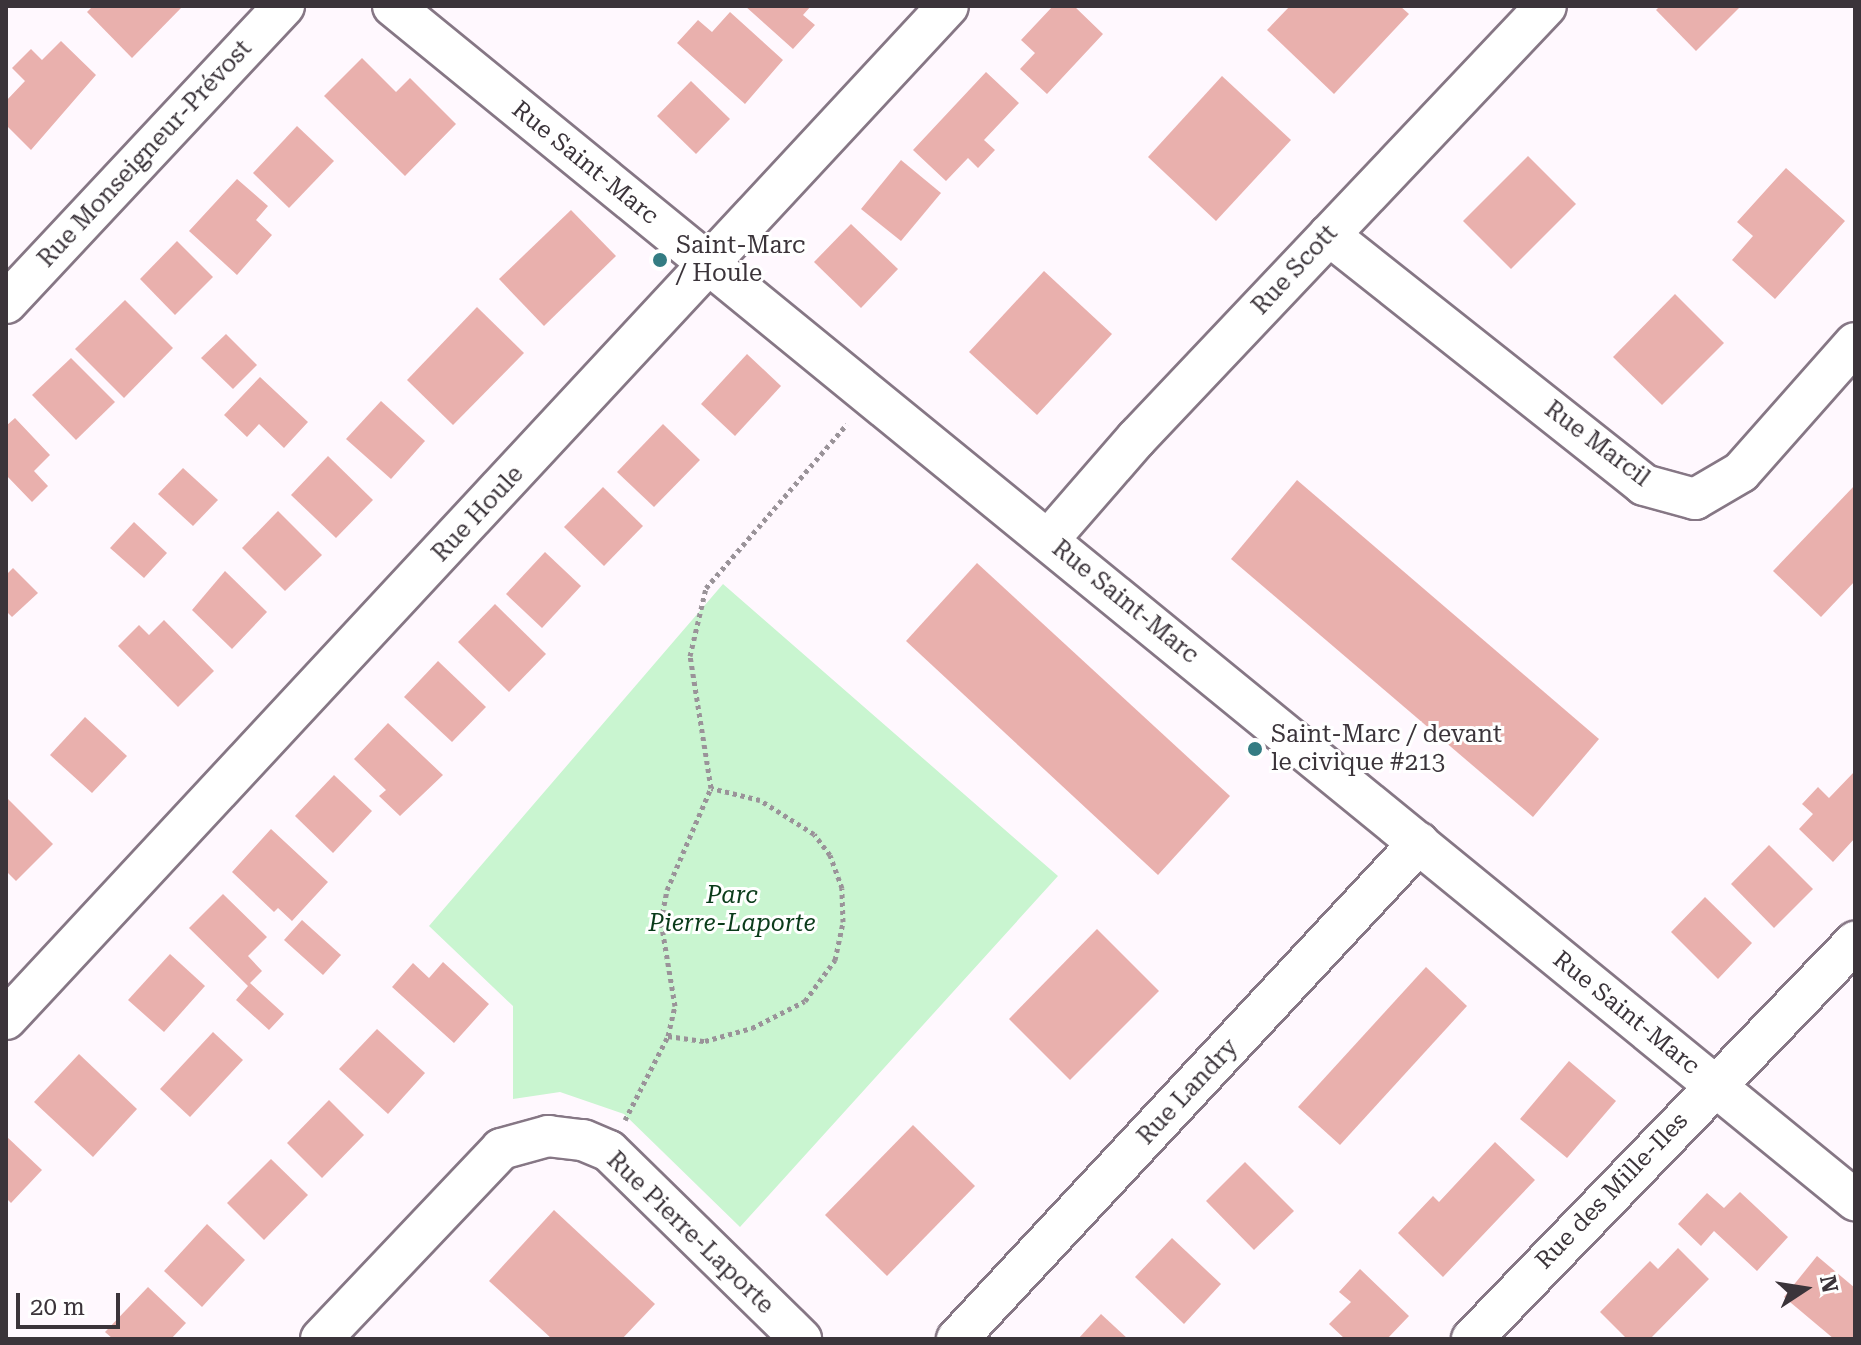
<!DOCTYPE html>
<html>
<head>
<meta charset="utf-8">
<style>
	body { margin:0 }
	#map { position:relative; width:1861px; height:1345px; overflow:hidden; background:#fff8fe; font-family:"Roboto Serif",serif }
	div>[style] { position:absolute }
	.green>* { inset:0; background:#c9f5d0 }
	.building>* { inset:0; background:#e9b0ad }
	.path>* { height:5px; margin-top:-2.5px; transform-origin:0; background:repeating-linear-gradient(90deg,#9a9399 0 4px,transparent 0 8px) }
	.roads { filter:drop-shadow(2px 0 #867785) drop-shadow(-2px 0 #867785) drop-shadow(0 2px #867785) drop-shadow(0 -2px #867785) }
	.minor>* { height:40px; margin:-20px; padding:0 20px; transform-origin:20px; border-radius:20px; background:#fff }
	.dots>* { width:22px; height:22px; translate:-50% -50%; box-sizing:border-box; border:4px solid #fff; border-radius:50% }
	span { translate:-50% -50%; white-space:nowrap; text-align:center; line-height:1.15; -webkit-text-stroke:6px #fff; paint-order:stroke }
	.street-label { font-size:24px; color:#3b343a }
	.poi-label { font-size:24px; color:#3b343a }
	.left { translate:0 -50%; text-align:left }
	.park-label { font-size:24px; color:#0a3b1a; font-style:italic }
	.frame { position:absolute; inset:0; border:8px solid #3b343a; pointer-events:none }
	.north { position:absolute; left:1765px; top:1249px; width:80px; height:80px; -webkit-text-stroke:6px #fff; paint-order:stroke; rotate:78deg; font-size:22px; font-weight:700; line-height:32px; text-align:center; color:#3b343a }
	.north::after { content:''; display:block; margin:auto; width:28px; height:36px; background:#3b343a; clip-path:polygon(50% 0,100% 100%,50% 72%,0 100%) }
	.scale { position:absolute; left:16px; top:1293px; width:104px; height:36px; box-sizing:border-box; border:4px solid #3b343a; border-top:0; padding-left:10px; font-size:24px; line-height:28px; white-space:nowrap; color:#3b343a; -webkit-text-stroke:6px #fff; paint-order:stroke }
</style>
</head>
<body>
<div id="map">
	<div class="green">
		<div style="clip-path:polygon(723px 584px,1058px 876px,740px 1227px,624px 1114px,560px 1092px,513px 1099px,513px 1006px,429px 926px)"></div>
	</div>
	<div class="building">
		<div style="clip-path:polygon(93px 6px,183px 6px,132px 58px,87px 12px)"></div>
		<div style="clip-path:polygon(745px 6px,811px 6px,803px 15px,815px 25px,793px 49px)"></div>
		<div style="clip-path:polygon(1053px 6px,1074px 6px,1103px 34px,1047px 94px,1020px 69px,1035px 53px,1021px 40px)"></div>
		<div style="clip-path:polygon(1290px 6px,1400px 6px,1409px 14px,1334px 94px,1267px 30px)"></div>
		<div style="clip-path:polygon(1660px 6px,1741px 6px,1696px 51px,1656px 10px)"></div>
		<div style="clip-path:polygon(730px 12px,783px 60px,745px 104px,677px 43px,698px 20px,712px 32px)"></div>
		<div style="clip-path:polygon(61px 41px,96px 75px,31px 150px,6px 125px,6px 101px,25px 81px,12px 68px,31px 49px,42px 60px)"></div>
		<div style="clip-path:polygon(362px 58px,396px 92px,410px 78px,456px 124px,405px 176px,324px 96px)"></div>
		<div style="clip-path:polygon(986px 72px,1019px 103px,984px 140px,995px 150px,978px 168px,968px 158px,946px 181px,913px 150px)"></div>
		<div style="clip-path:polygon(1222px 76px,1291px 140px,1216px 221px,1148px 157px)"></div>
		<div style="clip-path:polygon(691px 81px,730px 119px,696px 154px,657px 116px)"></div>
		<div style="clip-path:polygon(297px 126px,334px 161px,289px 208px,253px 173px)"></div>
		<div style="clip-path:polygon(1528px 156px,1576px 204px,1511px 269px,1463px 221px)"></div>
		<div style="clip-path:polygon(901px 160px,941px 193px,901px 241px,861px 209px)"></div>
		<div style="clip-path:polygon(1786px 168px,1845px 221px,1775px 299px,1732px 260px,1753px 236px,1737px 222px)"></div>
		<div style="clip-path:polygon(237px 179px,268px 206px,256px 220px,272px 235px,237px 275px,189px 231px)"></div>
		<div style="clip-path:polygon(571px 210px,616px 256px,544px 326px,499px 279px)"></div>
		<div style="clip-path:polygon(851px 224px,898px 269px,861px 308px,814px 262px)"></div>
		<div style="clip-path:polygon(177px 241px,213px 277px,175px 315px,140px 279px)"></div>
		<div style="clip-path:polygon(1044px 271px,1112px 334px,1037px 415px,969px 352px)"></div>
		<div style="clip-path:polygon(1675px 294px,1724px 343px,1662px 405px,1613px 357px)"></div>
		<div style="clip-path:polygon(125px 300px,173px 348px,124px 398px,75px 349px)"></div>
		<div style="clip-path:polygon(477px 307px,524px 353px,453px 425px,407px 380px)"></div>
		<div style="clip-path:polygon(226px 334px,257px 365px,233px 389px,201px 358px)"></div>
		<div style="clip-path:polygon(747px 354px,781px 386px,735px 436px,701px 404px)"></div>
		<div style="clip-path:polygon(71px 358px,115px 402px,76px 440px,32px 395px)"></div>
		<div style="clip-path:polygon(260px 377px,308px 422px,284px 448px,259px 424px,247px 437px,224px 415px)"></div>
		<div style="clip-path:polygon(381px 401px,425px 441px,391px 479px,346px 439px)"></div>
		<div style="clip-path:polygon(15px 418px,50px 455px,34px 471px,48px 486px,32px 502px,6px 475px,6px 426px)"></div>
		<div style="clip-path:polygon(663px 424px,700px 460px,654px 507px,617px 472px)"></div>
		<div style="clip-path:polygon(328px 456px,373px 500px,336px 538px,291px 495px)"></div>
		<div style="clip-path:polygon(183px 468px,218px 500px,193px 526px,158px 494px)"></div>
		<div style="clip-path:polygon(1297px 480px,1599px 739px,1533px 817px,1231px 559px)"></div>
		<div style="clip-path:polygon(1855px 485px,1855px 581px,1821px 617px,1773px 571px)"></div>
		<div style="clip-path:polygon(603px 487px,643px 526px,604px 566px,564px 527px)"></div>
		<div style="clip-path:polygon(278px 511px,322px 555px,285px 591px,242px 548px)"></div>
		<div style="clip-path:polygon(134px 522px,167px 553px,144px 578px,110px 548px)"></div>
		<div style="clip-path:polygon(545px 552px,581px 586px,542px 628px,506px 594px)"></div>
		<div style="clip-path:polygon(977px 563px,1230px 796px,1158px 875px,906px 641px)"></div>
		<div style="clip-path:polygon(13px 568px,38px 593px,12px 617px,6px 611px,6px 575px)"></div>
		<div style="clip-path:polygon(225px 571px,267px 612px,232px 649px,192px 610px)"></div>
		<div style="clip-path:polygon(495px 604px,546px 654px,509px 692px,458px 642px)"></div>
		<div style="clip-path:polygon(164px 620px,214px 671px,178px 707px,118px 646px,139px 625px,149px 635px)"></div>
		<div style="clip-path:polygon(438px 661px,486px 707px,452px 742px,404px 697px)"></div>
		<div style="clip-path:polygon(85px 717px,127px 756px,92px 793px,50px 755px)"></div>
		<div style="clip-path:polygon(388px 723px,443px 775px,400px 816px,379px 796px,386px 790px,354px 759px)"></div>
		<div style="clip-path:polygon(1855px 771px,1855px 838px,1833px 862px,1799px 829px,1813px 814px,1802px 804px,1818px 787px,1829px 798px)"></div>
		<div style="clip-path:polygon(334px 775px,372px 811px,333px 853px,295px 816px)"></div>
		<div style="clip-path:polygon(8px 799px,53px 844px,16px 881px,6px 871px)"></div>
		<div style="clip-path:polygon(271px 829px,328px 882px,292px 921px,278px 908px,274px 912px,232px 872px)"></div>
		<div style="clip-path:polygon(1769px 845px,1813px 889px,1774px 928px,1731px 884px)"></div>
		<div style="clip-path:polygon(223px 894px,267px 937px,248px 956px,262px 971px,250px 983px,284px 1014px,269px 1030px,236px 1000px,248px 986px,189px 928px)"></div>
		<div style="clip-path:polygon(1705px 897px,1752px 943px,1718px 979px,1671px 932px)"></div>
		<div style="clip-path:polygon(302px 920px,341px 955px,323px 975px,284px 940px)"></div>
		<div style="clip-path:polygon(1097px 929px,1159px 991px,1070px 1080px,1009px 1019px)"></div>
		<div style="clip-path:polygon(170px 954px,205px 986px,164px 1032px,128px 1000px)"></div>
		<div style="clip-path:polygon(443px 962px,489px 1004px,454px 1043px,392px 987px,413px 963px,429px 978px)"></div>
		<div style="clip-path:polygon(1426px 967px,1467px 1006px,1340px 1145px,1298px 1107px)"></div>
		<div style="clip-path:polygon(377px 1029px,425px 1073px,388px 1114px,339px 1069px)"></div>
		<div style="clip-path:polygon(213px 1032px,243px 1060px,190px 1117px,160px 1089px)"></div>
		<div style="clip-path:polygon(79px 1054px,137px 1109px,93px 1157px,34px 1102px)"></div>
		<div style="clip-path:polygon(1569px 1061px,1616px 1101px,1567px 1158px,1520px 1119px)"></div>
		<div style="clip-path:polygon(329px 1100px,364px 1135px,322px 1178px,287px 1143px)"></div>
		<div style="clip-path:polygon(913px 1125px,975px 1186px,887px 1276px,825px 1215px)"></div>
		<div style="clip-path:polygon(6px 1136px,42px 1170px,11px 1203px,6px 1198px)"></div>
		<div style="clip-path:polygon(1495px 1142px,1535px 1180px,1443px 1277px,1398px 1233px,1433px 1196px,1439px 1202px)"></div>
		<div style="clip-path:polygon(271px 1159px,308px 1195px,264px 1240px,227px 1203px)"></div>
		<div style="clip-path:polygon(1245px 1162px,1294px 1211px,1254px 1250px,1206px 1201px)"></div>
		<div style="clip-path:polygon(1740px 1192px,1788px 1237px,1757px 1271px,1714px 1231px,1701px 1246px,1678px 1224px,1707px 1193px,1724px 1208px)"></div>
		<div style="clip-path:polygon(554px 1210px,655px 1304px,622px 1339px,552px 1339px,489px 1281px)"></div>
		<div style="clip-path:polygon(207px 1224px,245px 1260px,202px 1307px,164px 1271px)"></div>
		<div style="clip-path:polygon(1172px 1238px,1221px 1284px,1184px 1324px,1135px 1277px)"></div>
		<div style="clip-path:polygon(1678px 1248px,1709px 1279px,1650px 1339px,1627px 1339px,1600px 1312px,1650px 1261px,1658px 1269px)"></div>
		<div style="clip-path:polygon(1817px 1256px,1855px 1288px,1855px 1339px,1834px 1339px,1784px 1297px)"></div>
		<div style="clip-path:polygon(1360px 1269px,1409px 1316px,1387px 1339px,1345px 1339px,1329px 1324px,1351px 1302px,1339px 1292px)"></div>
		<div style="clip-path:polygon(148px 1287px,186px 1323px,171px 1339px,113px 1339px,105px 1332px)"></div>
		<div style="clip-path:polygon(1101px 1314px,1128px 1339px,1078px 1339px)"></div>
	</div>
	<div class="path">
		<div style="left:668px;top:1036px;width:37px;rotate:8deg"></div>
		<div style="left:705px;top:1041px;width:49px;rotate:-15.5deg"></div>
		<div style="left:752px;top:1028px;width:59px;rotate:-27deg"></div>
		<div style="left:805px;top:1001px;width:51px;rotate:-53.8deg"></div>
		<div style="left:835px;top:960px;width:39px;rotate:-78deg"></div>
		<div style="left:843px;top:922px;width:34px;rotate:-92deg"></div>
		<div style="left:842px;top:888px;width:35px;rotate:-110deg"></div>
		<div style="left:830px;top:855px;width:26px;rotate:-127deg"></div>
		<div style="left:814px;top:834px;width:64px;rotate:-147.8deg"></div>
		<div style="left:760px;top:800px;width:50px;rotate:-166.2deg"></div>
		<div style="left:625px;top:1120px;width:94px;rotate:-62.9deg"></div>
		<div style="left:668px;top:1036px;width:31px;rotate:-77deg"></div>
		<div style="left:675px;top:1006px;width:86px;rotate:-99.4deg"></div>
		<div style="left:661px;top:921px;width:32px;rotate:-79deg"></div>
		<div style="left:667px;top:890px;width:111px;rotate:-66.7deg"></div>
		<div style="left:711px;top:788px;width:134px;rotate:-99deg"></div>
		<div style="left:690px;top:656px;width:70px;rotate:-76.8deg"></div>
		<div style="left:706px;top:588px;width:216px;rotate:-49.3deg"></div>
	</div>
	<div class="roads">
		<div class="minor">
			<div style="left:393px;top:6px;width:1888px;rotate:39.24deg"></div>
			<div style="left:1329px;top:235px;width:402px;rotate:38.4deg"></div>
			<div style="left:1644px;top:485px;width:53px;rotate:15.4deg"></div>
			<div style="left:1695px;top:499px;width:53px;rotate:-30.4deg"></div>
			<div style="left:1741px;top:472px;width:172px;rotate:-48.5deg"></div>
			<div style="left:6px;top:303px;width:407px;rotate:-46.9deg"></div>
			<div style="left:1049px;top:539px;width:133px;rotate:-49deg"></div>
			<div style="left:1136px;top:439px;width:596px;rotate:-46.56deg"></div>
			<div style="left:6px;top:1019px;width:1383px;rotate:-47.08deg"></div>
			<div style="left:321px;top:1339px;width:262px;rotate:-46.5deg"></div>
			<div style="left:501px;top:1149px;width:49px;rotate:-15.5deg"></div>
			<div style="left:548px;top:1136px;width:35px;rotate:7deg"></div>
			<div style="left:583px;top:1140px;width:28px;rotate:23deg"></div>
			<div style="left:609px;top:1151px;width:269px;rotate:44.4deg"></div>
			<div style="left:957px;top:1339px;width:678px;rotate:-47.03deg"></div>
			<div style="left:1472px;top:1339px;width:552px;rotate:-46.03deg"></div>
		</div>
	</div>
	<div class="dots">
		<div style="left:660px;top:260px;background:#347c83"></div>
		<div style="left:1255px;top:749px;background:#347c83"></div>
	</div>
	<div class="street-label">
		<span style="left:145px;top:154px;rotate:-47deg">Rue Monseigneur-Prévost</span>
		<span style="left:585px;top:163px;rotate:39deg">Rue Saint-Marc</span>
		<span style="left:1295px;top:270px;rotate:-47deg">Rue Scott</span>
		<span style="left:1597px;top:444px;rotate:37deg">Rue Marcil</span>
		<span style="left:478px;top:514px;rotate:-47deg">Rue Houle</span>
		<span style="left:1125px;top:602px;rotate:39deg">Rue Saint-Marc</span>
		<span style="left:1626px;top:1013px;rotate:39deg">Rue Saint-Marc</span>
		<span style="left:1188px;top:1092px;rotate:-47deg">Rue Landry</span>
		<span style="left:1612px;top:1191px;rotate:-46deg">Rue des Mille-Iles</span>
		<span style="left:690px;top:1233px;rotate:44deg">Rue Pierre-Laporte</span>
	</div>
	<div class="poi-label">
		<span class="left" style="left:676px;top:260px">Saint-Marc<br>/ Houle</span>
		<span class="left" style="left:1271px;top:749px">Saint-Marc / devant<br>le civique #213</span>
	</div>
	<div class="park-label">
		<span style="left:732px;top:910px">Parc<br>Pierre-Laporte</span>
	</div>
	<div class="frame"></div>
	<div class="north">N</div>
	<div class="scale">20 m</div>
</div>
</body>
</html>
